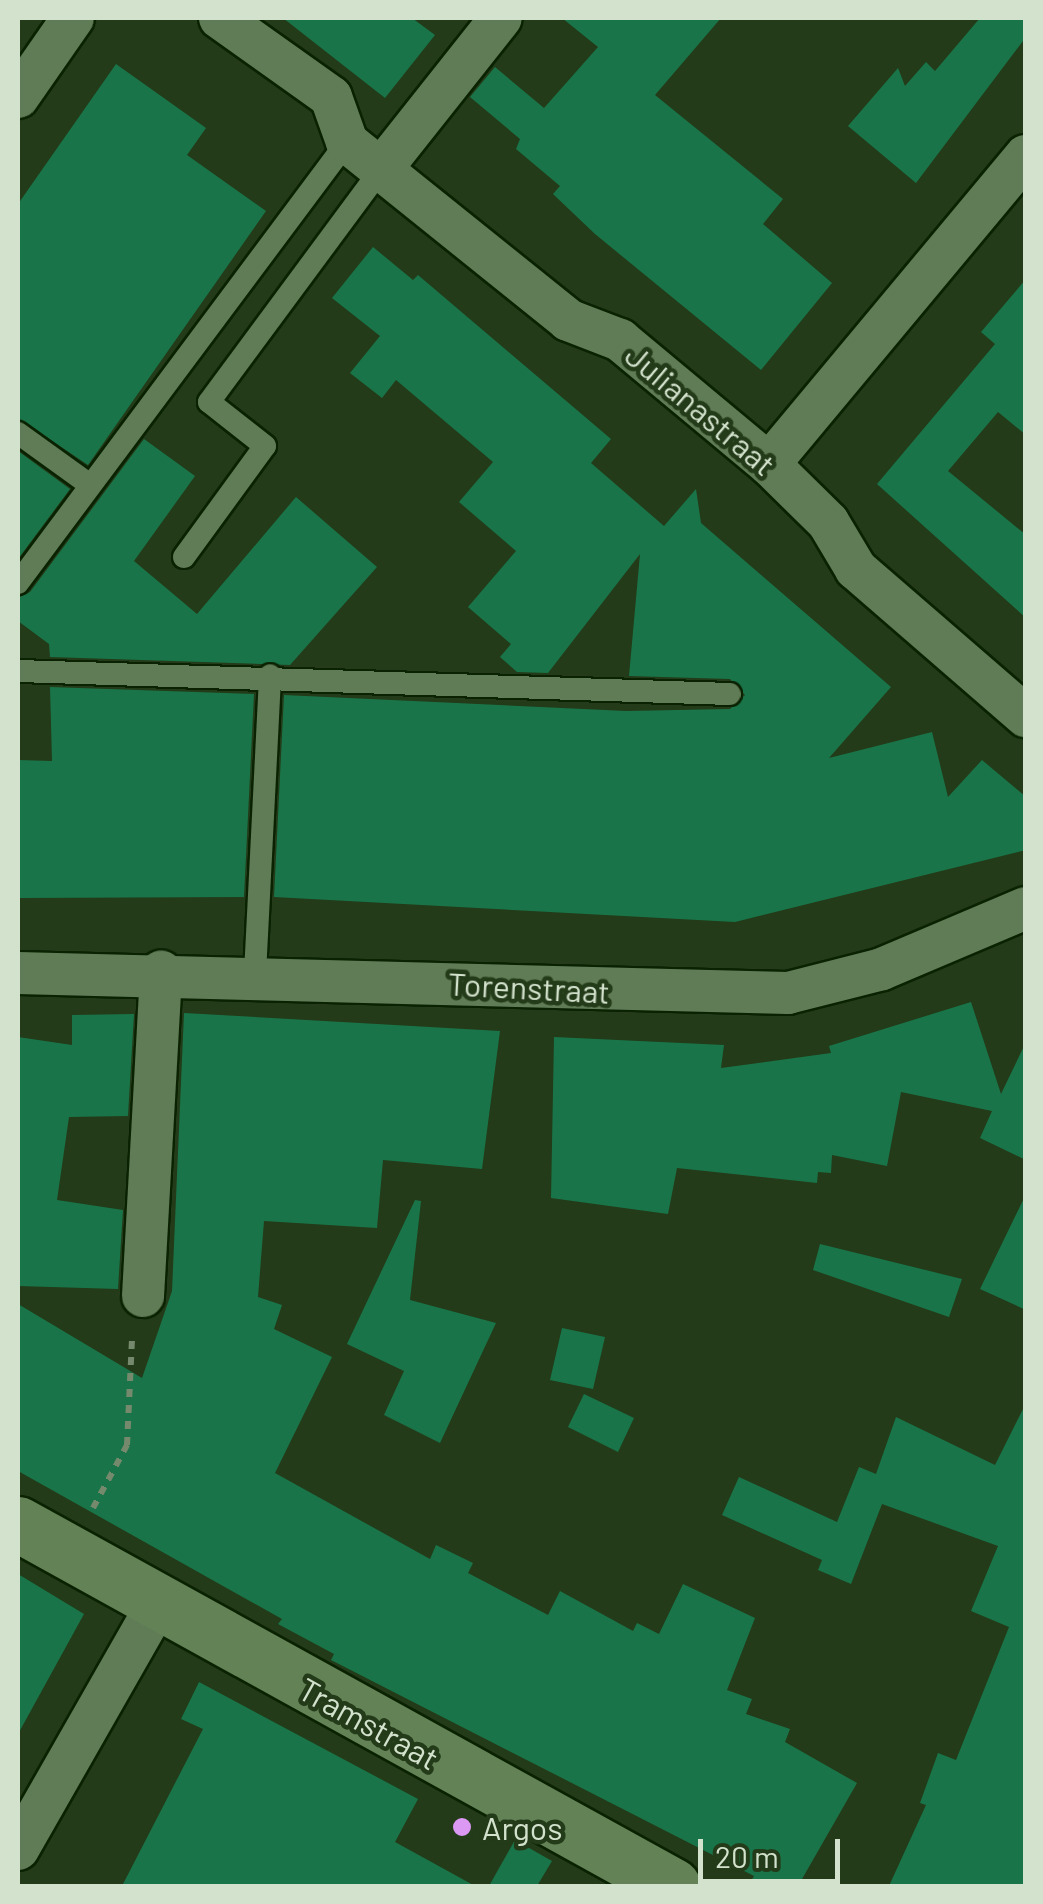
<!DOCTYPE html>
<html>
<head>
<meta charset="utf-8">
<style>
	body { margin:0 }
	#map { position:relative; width:1043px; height:1904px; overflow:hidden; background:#233b18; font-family:Barlow,sans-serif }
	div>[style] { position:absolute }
	.building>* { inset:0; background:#197549 }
	.path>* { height:6px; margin-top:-3px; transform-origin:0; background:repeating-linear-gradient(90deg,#75896c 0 8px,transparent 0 16px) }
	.roads { filter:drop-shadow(2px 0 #0a2201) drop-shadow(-2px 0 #0a2201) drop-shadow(0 2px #0a2201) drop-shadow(0 -2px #0a2201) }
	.lane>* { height:22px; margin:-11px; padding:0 11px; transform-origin:11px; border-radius:11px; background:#607c56 }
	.street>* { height:42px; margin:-21px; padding:0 21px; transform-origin:21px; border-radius:21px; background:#607c56 }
	.secondary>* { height:55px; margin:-27.5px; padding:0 27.5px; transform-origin:27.5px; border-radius:27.5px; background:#638357 }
	.dots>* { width:28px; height:28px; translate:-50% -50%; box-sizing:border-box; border:5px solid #233b18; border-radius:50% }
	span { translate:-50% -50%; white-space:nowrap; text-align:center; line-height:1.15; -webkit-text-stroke:9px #233b18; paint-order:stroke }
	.street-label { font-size:32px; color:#d3e2cd }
	.poi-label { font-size:32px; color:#d3e2cd }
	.left { translate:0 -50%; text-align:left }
	.frame { position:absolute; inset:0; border:20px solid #d3e2cd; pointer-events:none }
	.scale { position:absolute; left:698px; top:1839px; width:142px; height:45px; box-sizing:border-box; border:5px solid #d3e2cd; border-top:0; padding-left:12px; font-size:30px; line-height:35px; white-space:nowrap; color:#d3e2cd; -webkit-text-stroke:8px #233b18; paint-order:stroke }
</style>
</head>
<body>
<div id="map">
	<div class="building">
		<div style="clip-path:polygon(283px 18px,412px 18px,435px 35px,385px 98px)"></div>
		<div style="clip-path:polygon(562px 18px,721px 18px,655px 95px,783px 199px,763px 224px,832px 283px,761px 370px,595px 234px,553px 194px,560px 186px,516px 149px,520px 139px,470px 97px,495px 67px,544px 108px,598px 47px)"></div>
		<div style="clip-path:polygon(980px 18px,1026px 18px,1026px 37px,916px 183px,848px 126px,898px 68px,905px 86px,926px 62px,935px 71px)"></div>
		<div style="clip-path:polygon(116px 64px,206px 128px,187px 155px,266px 211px,88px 465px,18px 418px,18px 204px)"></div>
		<div style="clip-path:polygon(373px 247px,413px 280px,418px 275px,611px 439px,591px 463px,664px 526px,696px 489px,701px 523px,891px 687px,829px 758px,932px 732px,948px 797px,982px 760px,1026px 797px,1026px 850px,735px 922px,274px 897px,284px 695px,626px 711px,730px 709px,745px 695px,730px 679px,629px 676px,640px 554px,548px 673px,517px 672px,500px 657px,511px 644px,468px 607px,516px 551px,459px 502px,493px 462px,396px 380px,382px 398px,350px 373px,380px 336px,332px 298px)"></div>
		<div style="clip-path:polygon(1026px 279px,1026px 435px,998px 412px,948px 471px,1026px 535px,1026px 618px,877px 484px,995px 344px,981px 332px)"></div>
		<div style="clip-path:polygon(144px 439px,195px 476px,134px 561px,197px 614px,296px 497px,377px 567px,290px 665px,50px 657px,49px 644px,18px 621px,18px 598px,30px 592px)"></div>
		<div style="clip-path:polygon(18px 451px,70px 489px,18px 559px)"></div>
		<div style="clip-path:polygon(50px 687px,254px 694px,244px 897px,18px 898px,18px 760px,52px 761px)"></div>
		<div style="clip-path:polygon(971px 1002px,1001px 1094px,1026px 1042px,1026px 1160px,980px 1138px,992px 1111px,901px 1092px,887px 1166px,832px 1155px,831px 1173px,818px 1172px,817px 1183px,677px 1168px,668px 1214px,551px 1198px,554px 1037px,724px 1045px,721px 1068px,831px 1053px,829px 1046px)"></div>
		<div style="clip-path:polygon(184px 1013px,500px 1031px,482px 1169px,383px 1160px,377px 1228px,264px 1221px,258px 1297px,282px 1305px,274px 1329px,332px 1357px,275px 1473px,430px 1559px,436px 1545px,473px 1563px,468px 1573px,548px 1615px,560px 1591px,633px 1631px,637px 1623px,659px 1634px,683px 1584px,755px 1618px,727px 1690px,752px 1699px,746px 1714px,790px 1729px,785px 1742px,857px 1783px,798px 1886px,748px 1886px,754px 1876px,331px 1660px,334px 1654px,278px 1624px,282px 1619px,18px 1471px,18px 1304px,142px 1378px,172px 1291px)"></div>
		<div style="clip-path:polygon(134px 1014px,128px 1116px,69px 1117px,57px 1200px,123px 1210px,118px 1289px,18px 1286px,18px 1037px,72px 1045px,72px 1015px)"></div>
		<div style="clip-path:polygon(1026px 1194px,1026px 1310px,980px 1289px)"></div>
		<div style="clip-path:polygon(415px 1200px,421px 1201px,410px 1300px,496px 1323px,440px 1443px,384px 1415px,404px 1371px,347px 1344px)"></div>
		<div style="clip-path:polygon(820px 1244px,962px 1279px,949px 1317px,813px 1270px)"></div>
		<div style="clip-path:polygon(562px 1328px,605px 1337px,593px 1389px,550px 1380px)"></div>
		<div style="clip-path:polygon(584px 1394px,634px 1418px,618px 1452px,568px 1427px)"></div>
		<div style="clip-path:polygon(1026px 1403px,1026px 1886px,889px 1886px,926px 1805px,920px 1803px,938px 1753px,956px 1760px,1009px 1627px,971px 1611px,998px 1546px,882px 1504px,851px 1584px,818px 1570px,822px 1560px,722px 1515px,739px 1477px,837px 1522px,859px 1467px,876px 1474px,896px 1417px,995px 1465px)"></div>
		<div style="clip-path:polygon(18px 1574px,84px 1614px,18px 1734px)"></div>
		<div style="clip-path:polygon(199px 1682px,418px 1799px,395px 1842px,475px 1886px,122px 1886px,203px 1729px,181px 1719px)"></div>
		<div style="clip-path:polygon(515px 1840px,552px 1861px,537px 1886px,489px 1886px)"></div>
	</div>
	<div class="path">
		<div style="left:93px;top:1508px;width:72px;rotate:-61.6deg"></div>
		<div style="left:127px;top:1445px;width:106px;rotate:-87.3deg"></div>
	</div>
	<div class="roads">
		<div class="lane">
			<div style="left:18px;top:433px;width:89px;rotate:35.8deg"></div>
			<div style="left:184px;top:557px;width:137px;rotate:-53.9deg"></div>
			<div style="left:265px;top:446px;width:71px;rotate:-141.8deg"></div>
			<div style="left:209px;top:402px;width:291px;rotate:-53.5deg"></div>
			<div style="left:18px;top:583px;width:550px;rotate:-53.28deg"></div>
			<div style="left:18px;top:671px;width:712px;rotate:1.85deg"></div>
			<div style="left:255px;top:974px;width:299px;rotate:-87.1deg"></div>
		</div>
		<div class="street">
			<div style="left:220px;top:18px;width:136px;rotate:35.4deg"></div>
			<div style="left:331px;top:97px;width:48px;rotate:70.4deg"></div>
			<div style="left:347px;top:142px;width:284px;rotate:38.8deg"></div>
			<div style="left:568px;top:320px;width:56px;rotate:21deg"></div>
			<div style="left:620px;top:340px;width:194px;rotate:39.8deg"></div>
			<div style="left:769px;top:464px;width:83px;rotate:44.5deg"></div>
			<div style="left:828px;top:522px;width:55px;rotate:59.2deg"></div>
			<div style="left:856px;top:569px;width:225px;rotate:40.9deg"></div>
			<div style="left:18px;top:97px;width:96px;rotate:-55.2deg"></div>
			<div style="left:382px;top:168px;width:191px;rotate:-51.6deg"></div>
			<div style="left:769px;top:464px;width:401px;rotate:-50.2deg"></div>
			<div style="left:18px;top:973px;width:770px;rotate:1.49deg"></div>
			<div style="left:788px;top:993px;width:97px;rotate:-14.3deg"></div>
			<div style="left:882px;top:969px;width:156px;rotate:-23deg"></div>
			<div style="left:143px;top:1296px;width:325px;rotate:-86.8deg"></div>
			<div style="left:18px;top:1849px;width:281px;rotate:-60.3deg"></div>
		</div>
		<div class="secondary">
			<div style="left:18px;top:1524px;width:748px;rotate:28.93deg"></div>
		</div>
	</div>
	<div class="dots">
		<div style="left:462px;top:1827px;background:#dc99f4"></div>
	</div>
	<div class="street-label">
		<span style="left:701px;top:409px;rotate:40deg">Julianastraat</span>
		<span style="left:529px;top:987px;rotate:3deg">Torenstraat</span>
		<span style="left:369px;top:1723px;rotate:29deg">Tramstraat</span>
	</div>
	<div class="poi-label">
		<span class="left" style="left:482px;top:1827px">Argos</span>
	</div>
	<div class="frame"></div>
	<div class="scale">20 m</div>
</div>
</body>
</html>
